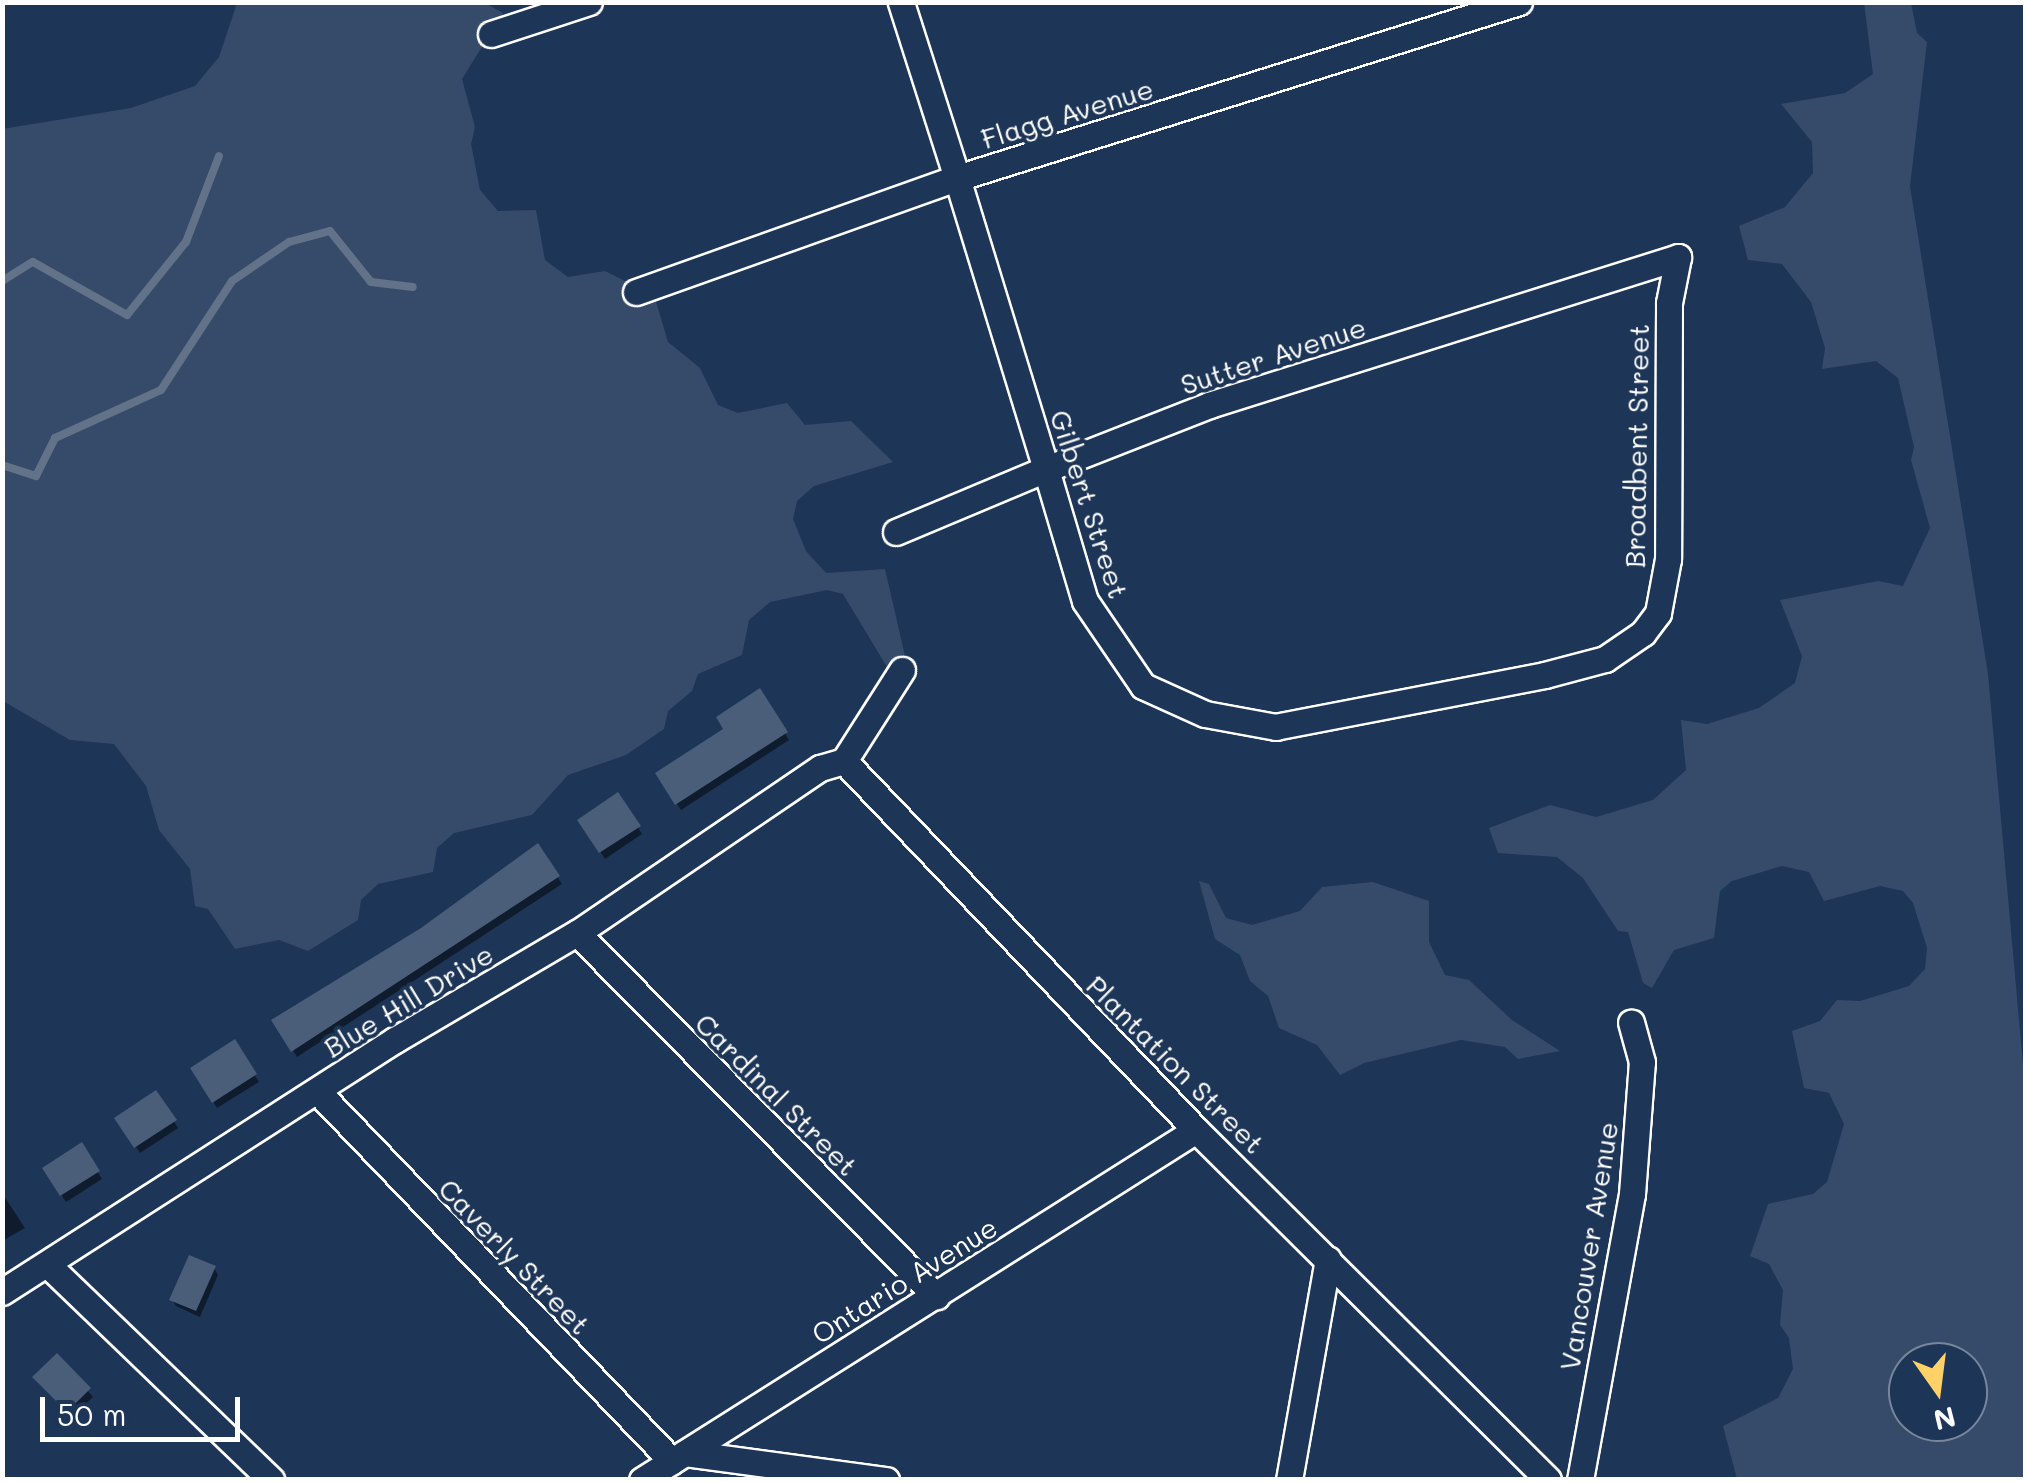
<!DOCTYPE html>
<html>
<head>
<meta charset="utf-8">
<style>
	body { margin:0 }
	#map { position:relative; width:2028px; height:1482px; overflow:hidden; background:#1d3557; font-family:Mali,sans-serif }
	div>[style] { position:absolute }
	.green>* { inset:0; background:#364b69 }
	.shadow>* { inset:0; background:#0007 }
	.stream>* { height:8px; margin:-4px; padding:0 4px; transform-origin:4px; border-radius:4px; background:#617289 }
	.building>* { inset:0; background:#4a5d79 }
	.roads { filter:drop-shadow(2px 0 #fff) drop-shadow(-2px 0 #fff) drop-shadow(0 2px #fff) drop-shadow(0 -2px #fff) }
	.street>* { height:25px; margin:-12.5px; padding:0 12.5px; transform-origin:12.5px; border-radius:12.5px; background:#1d3557 }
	span { translate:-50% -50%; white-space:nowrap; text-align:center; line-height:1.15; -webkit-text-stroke:8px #1d3557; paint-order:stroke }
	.street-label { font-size:28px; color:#fff }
	.frame { position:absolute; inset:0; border:5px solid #fff; pointer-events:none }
	.north { position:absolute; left:1888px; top:1342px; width:100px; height:100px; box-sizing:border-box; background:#1d3557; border:2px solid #77869a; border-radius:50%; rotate:166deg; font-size:28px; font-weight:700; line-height:40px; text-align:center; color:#fff }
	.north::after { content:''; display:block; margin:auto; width:35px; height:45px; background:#ffd166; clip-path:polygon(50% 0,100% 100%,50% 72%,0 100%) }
	.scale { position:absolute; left:40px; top:1397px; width:200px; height:45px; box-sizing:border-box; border:5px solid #fff; border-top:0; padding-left:12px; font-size:30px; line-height:35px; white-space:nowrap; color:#fff; -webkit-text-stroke:8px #1d3557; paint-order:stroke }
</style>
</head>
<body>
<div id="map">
	<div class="green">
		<div style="clip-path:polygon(444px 2px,483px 2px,503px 13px,462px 79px,475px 127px,471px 144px,480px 190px,498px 211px,536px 210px,545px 260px,568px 277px,605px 271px,633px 285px,651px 285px,668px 342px,700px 368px,718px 405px,738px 413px,787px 403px,805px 425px,851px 421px,893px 462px,814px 486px,797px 501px,793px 519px,806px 551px,826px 573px,885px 569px,905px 656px,893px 677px,843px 594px,827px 590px,770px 602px,749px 620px,742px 655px,698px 674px,692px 691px,668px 711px,664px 729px,626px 755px,568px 775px,532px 815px,454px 833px,437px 848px,433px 872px,378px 884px,361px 900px,358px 920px,308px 951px,279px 940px,235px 949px,208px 909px,195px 906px,190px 869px,159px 830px,146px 786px,114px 744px,70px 740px,3px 701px,2px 129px,131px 108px,195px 86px,219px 57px,237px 3px)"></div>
		<div style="clip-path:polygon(evenodd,1864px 3px,1911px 3px,1917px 33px,1927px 42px,1910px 186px,1988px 674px,2025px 1087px,2025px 1479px,1737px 1479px,1723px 1426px,1778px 1398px,1793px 1369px,1789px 1338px,1780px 1325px,1783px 1290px,1769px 1264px,1750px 1256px,1768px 1204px,1813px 1194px,1827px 1182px,1844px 1124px,1829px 1093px,1804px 1088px,1792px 1031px,1820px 1021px,1837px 1000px,1860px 1001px,1909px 986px,1925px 969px,1927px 948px,1913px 903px,1903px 891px,1880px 886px,1824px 901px,1809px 872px,1782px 866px,1732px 881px,1720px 891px,1714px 938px,1674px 950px,1652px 988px,1643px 983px,1628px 932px,1618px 931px,1583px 878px,1557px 857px,1498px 853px,1489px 828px,1550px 805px,1596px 817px,1653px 800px,1686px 770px,1681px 720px,1707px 724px,1759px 708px,1795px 683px,1802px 656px,1780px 600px,1878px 581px,1903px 586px,1930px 528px,1911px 460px,1914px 447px,1898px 378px,1876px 361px,1822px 369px,1825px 348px,1811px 302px,1782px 264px,1748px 260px,1739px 226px,1785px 207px,1813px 173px,1812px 142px,1781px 104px,1845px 93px,1873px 74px,1864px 3px,1908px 1362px,1968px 1362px,1968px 1422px,1908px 1422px,1908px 1362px)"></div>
		<div style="clip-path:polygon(1199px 881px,1209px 884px,1226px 918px,1252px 925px,1300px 911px,1322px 887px,1373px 882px,1429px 901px,1429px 942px,1445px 975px,1469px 980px,1512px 1020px,1560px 1051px,1518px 1059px,1505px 1047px,1461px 1040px,1364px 1063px,1340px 1075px,1317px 1045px,1279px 1028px,1268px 996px,1250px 981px,1240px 955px,1215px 939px)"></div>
	</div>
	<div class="shadow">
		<div style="clip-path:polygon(759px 692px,789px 740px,681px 810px,658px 774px,726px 730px)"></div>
		<div style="clip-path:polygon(618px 796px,642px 834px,605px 859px,580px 820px)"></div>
		<div style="clip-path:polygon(537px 846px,562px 884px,297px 1057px,275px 1021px,422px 930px)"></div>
		<div style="clip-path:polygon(234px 1043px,259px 1082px,217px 1108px,193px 1069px)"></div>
		<div style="clip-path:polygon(156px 1093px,178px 1128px,140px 1153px,118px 1119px)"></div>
		<div style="clip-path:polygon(81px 1146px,102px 1179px,66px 1202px,45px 1169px)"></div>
		<div style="clip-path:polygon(2px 1193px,25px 1228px,2px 1241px)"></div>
		<div style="clip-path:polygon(214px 1268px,218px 1275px,200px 1317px,176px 1306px,172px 1299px)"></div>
		<div style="clip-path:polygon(57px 1357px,93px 1397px,72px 1417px,39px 1384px)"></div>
	</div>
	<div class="stream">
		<div style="left:2px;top:281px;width:36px;rotate:-32deg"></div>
		<div style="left:33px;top:262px;width:108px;rotate:29.4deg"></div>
		<div style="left:127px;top:315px;width:94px;rotate:-51.1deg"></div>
		<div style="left:186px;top:242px;width:92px;rotate:-69deg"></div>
		<div style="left:2px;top:465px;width:36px;rotate:18deg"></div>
		<div style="left:36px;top:476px;width:42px;rotate:-63.4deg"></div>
		<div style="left:55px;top:438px;width:116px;rotate:-24.4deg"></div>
		<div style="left:161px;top:390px;width:130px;rotate:-56.9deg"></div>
		<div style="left:232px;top:281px;width:69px;rotate:-34.4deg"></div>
		<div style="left:289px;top:242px;width:42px;rotate:-15deg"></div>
		<div style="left:330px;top:231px;width:65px;rotate:51.2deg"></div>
		<div style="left:371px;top:282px;width:42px;rotate:6.8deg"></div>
	</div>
	<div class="building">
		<div style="clip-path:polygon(760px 688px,788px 732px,675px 805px,655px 773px,723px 729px,716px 717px)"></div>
		<div style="clip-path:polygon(618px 792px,641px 826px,599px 853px,577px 820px)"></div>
		<div style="clip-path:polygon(538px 843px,560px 876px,291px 1052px,271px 1020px,421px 928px)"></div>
		<div style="clip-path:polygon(235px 1039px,257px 1074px,212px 1103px,190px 1068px)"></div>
		<div style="clip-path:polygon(156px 1090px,177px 1120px,134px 1148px,114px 1118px)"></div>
		<div style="clip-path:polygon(82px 1142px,100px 1171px,60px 1196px,42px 1168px)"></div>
		<div style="clip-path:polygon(189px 1255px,216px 1266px,196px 1311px,169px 1300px)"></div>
		<div style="clip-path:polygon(57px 1353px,91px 1388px,67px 1412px,32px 1377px)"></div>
	</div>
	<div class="roads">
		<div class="street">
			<div style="left:491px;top:34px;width:103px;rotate:-18.1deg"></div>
			<div style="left:636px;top:292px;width:341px;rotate:-19.6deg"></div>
			<div style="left:957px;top:178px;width:589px;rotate:-17.39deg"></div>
			<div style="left:896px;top:532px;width:163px;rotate:-22.8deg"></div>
			<div style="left:1046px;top:469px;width:175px;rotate:-21.4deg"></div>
			<div style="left:1209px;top:405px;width:492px;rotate:-17.5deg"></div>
			<div style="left:1678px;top:257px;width:47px;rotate:101.1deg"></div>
			<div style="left:1669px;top:303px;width:256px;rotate:90.2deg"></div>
			<div style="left:1668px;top:559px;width:55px;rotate:100.5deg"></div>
			<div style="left:1658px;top:613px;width:25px;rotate:127deg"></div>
			<div style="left:1643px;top:633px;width:46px;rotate:145.6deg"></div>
			<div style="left:1605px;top:659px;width:62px;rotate:165.1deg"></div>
			<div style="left:1545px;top:675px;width:274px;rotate:169.1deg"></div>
			<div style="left:1276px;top:727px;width:72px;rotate:-169.6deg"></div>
			<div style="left:1205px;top:714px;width:68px;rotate:-155.7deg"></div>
			<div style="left:1143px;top:686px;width:103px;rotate:-124.3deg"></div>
			<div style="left:1085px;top:601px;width:138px;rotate:-106.5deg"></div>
			<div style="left:1046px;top:469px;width:304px;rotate:-107deg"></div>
			<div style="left:957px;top:178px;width:185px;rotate:-107.7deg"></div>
			<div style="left:844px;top:761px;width:510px;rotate:46.35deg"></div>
			<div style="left:1196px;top:1130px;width:496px;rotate:44.8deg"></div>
			<div style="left:844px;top:761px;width:108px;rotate:-57.5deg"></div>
			<div style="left:577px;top:933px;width:511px;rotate:45.32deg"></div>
			<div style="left:317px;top:1091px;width:513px;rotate:46.19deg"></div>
			<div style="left:50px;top:1267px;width:307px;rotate:43.9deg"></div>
			<div style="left:2px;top:1292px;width:467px;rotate:-32.7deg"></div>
			<div style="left:395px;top:1040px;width:211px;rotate:-30.5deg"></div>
			<div style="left:577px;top:933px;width:294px;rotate:-34.2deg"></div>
			<div style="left:820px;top:768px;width:25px;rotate:-16deg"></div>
			<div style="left:685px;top:1453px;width:203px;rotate:7.7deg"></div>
			<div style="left:642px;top:1480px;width:655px;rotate:-32.28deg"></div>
			<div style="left:1289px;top:1480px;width:224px;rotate:-80deg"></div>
			<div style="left:1580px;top:1480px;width:291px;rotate:-79.7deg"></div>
			<div style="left:1632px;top:1194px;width:132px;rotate:-85.7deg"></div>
			<div style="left:1642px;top:1062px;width:41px;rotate:-105.4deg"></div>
		</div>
	</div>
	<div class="street-label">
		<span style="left:1067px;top:113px;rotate:-17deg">Flagg Avenue</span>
		<span style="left:1273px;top:355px;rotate:-18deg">Sutter Avenue</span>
		<span style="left:1636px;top:446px;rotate:-89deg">Broadbent Street</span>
		<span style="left:1090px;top:504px;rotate:72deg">Gilbert Street</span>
		<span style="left:408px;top:1000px;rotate:-31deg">Blue Hill Drive</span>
		<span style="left:1176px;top:1064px;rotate:45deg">Plantation Street</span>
		<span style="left:777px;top:1094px;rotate:45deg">Cardinal Street</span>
		<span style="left:1588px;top:1246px;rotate:-81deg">Vancouver Avenue</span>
		<span style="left:515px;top:1256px;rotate:46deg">Caverly Street</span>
		<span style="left:904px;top:1280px;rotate:-32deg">Ontario Avenue</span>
	</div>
	<div class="frame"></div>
	<div class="north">N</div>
	<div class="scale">50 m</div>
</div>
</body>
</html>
